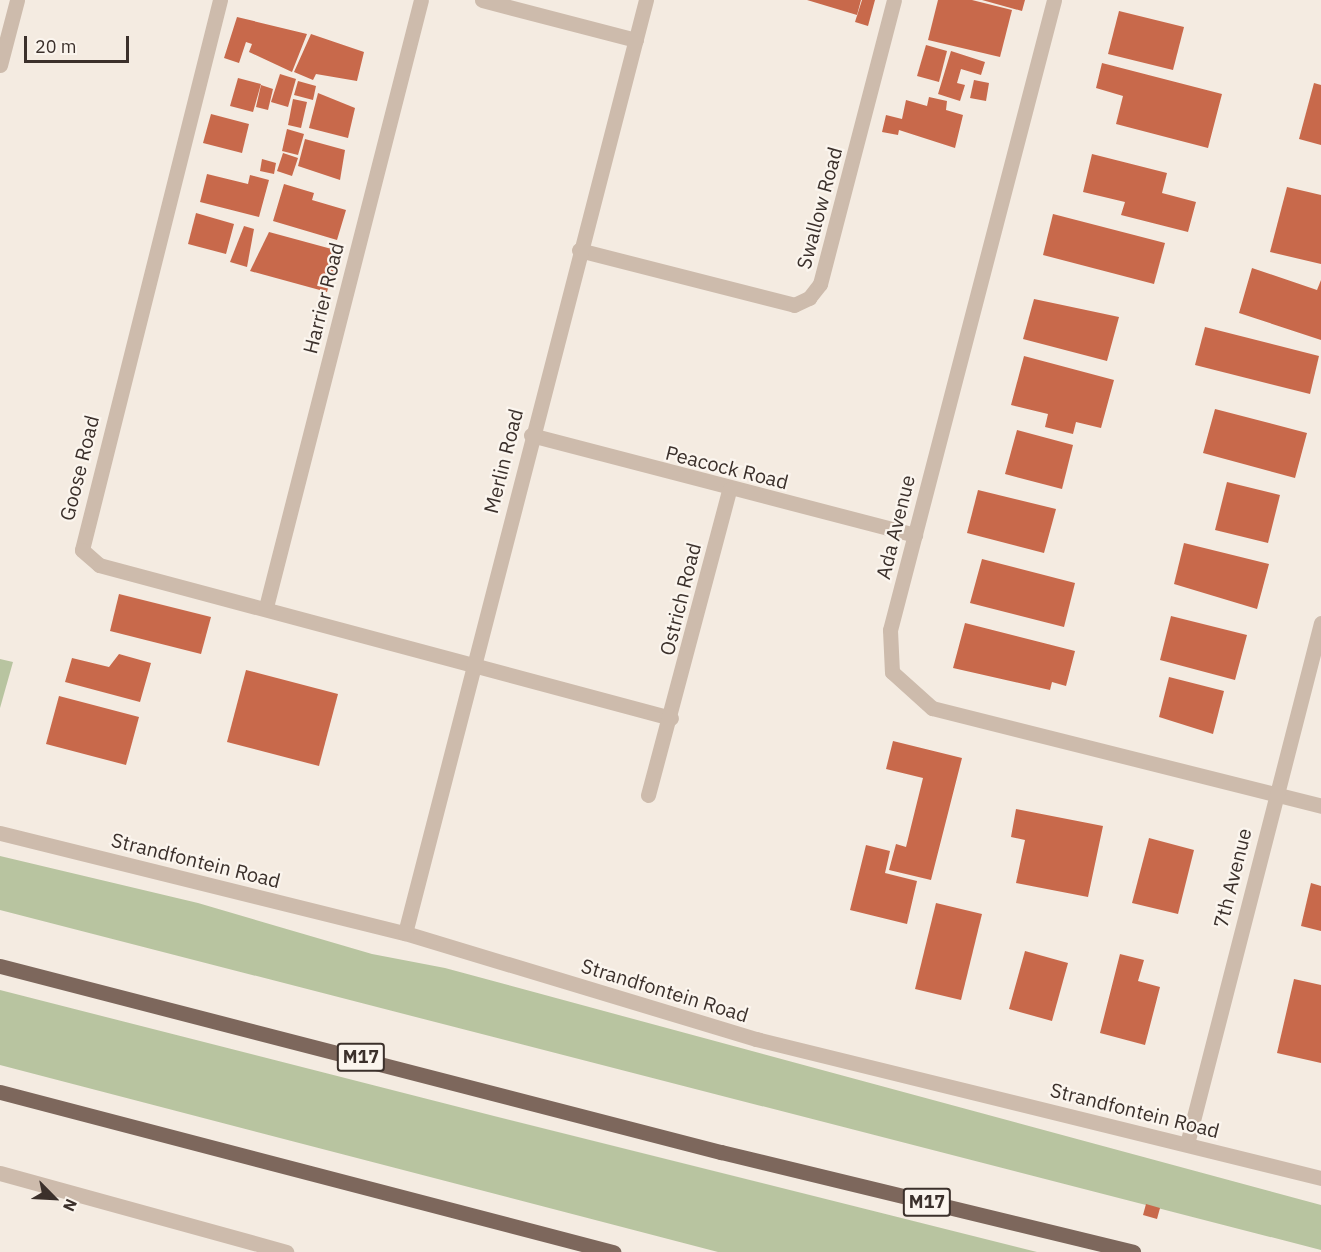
<!DOCTYPE html>
<html>
<head>
<meta charset="utf-8">
<style>
	body { margin:0 }
	#map { position:relative; width:1321px; height:1252px; overflow:hidden; background:#f4ebe1; font-family:"IBM Plex Sans",sans-serif }
	div>[style] { position:absolute }
	.green>* { inset:0; background:#b8c4a0 }
	.building>* { inset:0; background:#c8694b }
	.minor>* { height:15px; margin:-7.5px; padding:0 7.5px; transform-origin:7.5px; border-radius:7.5px; background:#cdbbac }
	.primary>* { height:15px; margin:-7.5px; padding:0 7.5px; transform-origin:7.5px; border-radius:7.5px; background:#7d675c }
	span { translate:-50% -50%; white-space:nowrap; text-align:center; line-height:1.15; -webkit-text-stroke:4.5px #fbf5ee; paint-order:stroke }
	.shield-label span { padding:2px 4px; background:#fbf5ee; border:2px solid; border-radius:4px; -webkit-text-stroke-width:0 }
	.shield-label { font-size:18px; color:#3b302b; font-weight:700 }
	.street-label { font-size:20px; color:#3b302b }
	.north { position:absolute; left:24px; top:1168px; width:60px; height:60px; -webkit-text-stroke:4px #fbf5ee; paint-order:stroke; rotate:114deg; font-size:16px; font-weight:700; line-height:24px; text-align:center; color:#3b302b }
	.north::after { content:''; display:block; margin:auto; width:21px; height:27px; background:#3b302b; clip-path:polygon(50% 0,100% 100%,50% 72%,0 100%) }
	.scale { position:absolute; left:24px; top:36px; width:105px; height:27px; box-sizing:border-box; border:3px solid #3b302b; border-top:0; padding-left:8px; font-size:18px; line-height:21px; white-space:nowrap; color:#3b302b; -webkit-text-stroke:4px #fbf5ee; paint-order:stroke }
</style>
</head>
<body>
<div id="map">
	<div class="green">
		<div style="clip-path:polygon(0 659px,13px 662px,0 708px)"></div>
		<div style="clip-path:polygon(0 856px,198px 903px,372px 954px,445px 968px,1321px 1205px,1321px 1250px,0 910px)"></div>
		<div style="clip-path:polygon(0 990px,494px 1116px,1037px 1252px,718px 1252px,0 1065px)"></div>
	</div>
	<div class="building">
		<div style="clip-path:polygon(807px 0,861px 0,857px 15px)"></div>
		<div style="clip-path:polygon(862px 0,875px 0,868px 26px,855px 22px)"></div>
		<div style="clip-path:polygon(938px 0,972px 0,1012px 10px,1000px 57px,928px 40px)"></div>
		<div style="clip-path:polygon(982px 0,1025px 0,1022px 11px)"></div>
		<div style="clip-path:polygon(1119px 11px,1184px 27px,1173px 70px,1108px 54px)"></div>
		<div style="clip-path:polygon(237px 17px,307px 34px,292px 72px,249px 52px,252px 44px,246px 42px,239px 63px,224px 58px)"></div>
		<div style="clip-path:polygon(311px 34px,364px 52px,357px 81px,316px 74px,313px 80px,294px 72px)"></div>
		<div style="clip-path:polygon(926px 45px,947px 51px,939px 82px,917px 76px)"></div>
		<div style="clip-path:polygon(951px 51px,985px 62px,981px 75px,961px 69px,957px 83px,965px 85px,960px 101px,938px 94px)"></div>
		<div style="clip-path:polygon(1102px 63px,1222px 94px,1208px 148px,1116px 124px,1123px 96px,1096px 88px)"></div>
		<div style="clip-path:polygon(280px 74px,296px 79px,288px 107px,271px 102px)"></div>
		<div style="clip-path:polygon(238px 78px,261px 84px,253px 112px,230px 106px)"></div>
		<div style="clip-path:polygon(974px 80px,989px 83px,986px 101px,970px 98px)"></div>
		<div style="clip-path:polygon(298px 81px,316px 86px,313px 100px,294px 95px)"></div>
		<div style="clip-path:polygon(1314px 83px,1321px 85px,1321px 145px,1299px 139px)"></div>
		<div style="clip-path:polygon(261px 85px,273px 89px,268px 110px,256px 107px)"></div>
		<div style="clip-path:polygon(318px 93px,355px 108px,348px 138px,309px 128px)"></div>
		<div style="clip-path:polygon(929px 97px,947px 101px,946px 110px,963px 115px,955px 148px,899px 130px,898px 135px,882px 132px,886px 115px,902px 119px,906px 100px,927px 106px)"></div>
		<div style="clip-path:polygon(293px 99px,307px 102px,301px 128px,288px 125px)"></div>
		<div style="clip-path:polygon(211px 114px,249px 124px,242px 153px,203px 143px)"></div>
		<div style="clip-path:polygon(287px 129px,304px 134px,298px 155px,282px 151px)"></div>
		<div style="clip-path:polygon(305px 139px,345px 150px,340px 180px,298px 166px)"></div>
		<div style="clip-path:polygon(283px 153px,298px 158px,292px 176px,277px 171px)"></div>
		<div style="clip-path:polygon(1092px 154px,1167px 173px,1162px 193px,1196px 202px,1188px 232px,1121px 215px,1125px 202px,1083px 192px)"></div>
		<div style="clip-path:polygon(262px 159px,276px 163px,274px 174px,260px 171px)"></div>
		<div style="clip-path:polygon(207px 174px,248px 184px,250px 175px,269px 180px,259px 217px,200px 202px)"></div>
		<div style="clip-path:polygon(284px 184px,314px 193px,312px 200px,346px 210px,337px 240px,273px 221px)"></div>
		<div style="clip-path:polygon(1287px 187px,1321px 195px,1321px 264px,1270px 252px)"></div>
		<div style="clip-path:polygon(196px 213px,234px 224px,226px 254px,188px 244px)"></div>
		<div style="clip-path:polygon(1053px 214px,1165px 243px,1154px 284px,1043px 255px)"></div>
		<div style="clip-path:polygon(244px 226px,254px 229px,247px 267px,230px 262px)"></div>
		<div style="clip-path:polygon(269px 232px,339px 251px,327px 292px,250px 271px)"></div>
		<div style="clip-path:polygon(1252px 268px,1317px 290px,1321px 280px,1321px 340px,1239px 313px)"></div>
		<div style="clip-path:polygon(1034px 299px,1119px 317px,1107px 361px,1023px 339px)"></div>
		<div style="clip-path:polygon(1205px 327px,1319px 356px,1310px 394px,1195px 365px)"></div>
		<div style="clip-path:polygon(1024px 356px,1114px 380px,1101px 428px,1076px 422px,1073px 434px,1045px 427px,1048px 414px,1011px 405px)"></div>
		<div style="clip-path:polygon(1215px 409px,1307px 433px,1295px 478px,1203px 453px)"></div>
		<div style="clip-path:polygon(1017px 430px,1073px 445px,1062px 489px,1005px 474px)"></div>
		<div style="clip-path:polygon(1227px 482px,1280px 495px,1268px 543px,1215px 530px)"></div>
		<div style="clip-path:polygon(978px 490px,1056px 509px,1044px 553px,967px 533px)"></div>
		<div style="clip-path:polygon(1184px 543px,1269px 564px,1257px 609px,1174px 584px)"></div>
		<div style="clip-path:polygon(982px 559px,1075px 583px,1064px 627px,970px 603px)"></div>
		<div style="clip-path:polygon(119px 594px,211px 617px,201px 654px,110px 631px)"></div>
		<div style="clip-path:polygon(1171px 616px,1247px 635px,1235px 680px,1160px 660px)"></div>
		<div style="clip-path:polygon(965px 623px,1075px 651px,1066px 686px,1052px 682px,1050px 690px,953px 668px)"></div>
		<div style="clip-path:polygon(119px 654px,151px 663px,140px 702px,65px 682px,72px 658px,109px 667px)"></div>
		<div style="clip-path:polygon(246px 670px,338px 694px,319px 766px,227px 742px)"></div>
		<div style="clip-path:polygon(1169px 677px,1224px 691px,1213px 734px,1159px 717px)"></div>
		<div style="clip-path:polygon(59px 696px,139px 717px,126px 765px,46px 744px)"></div>
		<div style="clip-path:polygon(893px 741px,962px 758px,931px 880px,889px 870px,896px 844px,906px 847px,923px 778px,886px 769px)"></div>
		<div style="clip-path:polygon(1016px 809px,1103px 826px,1088px 897px,1016px 883px,1025px 840px,1011px 837px)"></div>
		<div style="clip-path:polygon(1149px 838px,1194px 850px,1178px 914px,1132px 903px)"></div>
		<div style="clip-path:polygon(866px 845px,890px 851px,885px 873px,917px 881px,907px 924px,850px 910px)"></div>
		<div style="clip-path:polygon(1311px 883px,1321px 886px,1321px 931px,1301px 926px)"></div>
		<div style="clip-path:polygon(936px 903px,982px 914px,961px 1000px,915px 989px)"></div>
		<div style="clip-path:polygon(1025px 951px,1068px 963px,1052px 1021px,1009px 1009px)"></div>
		<div style="clip-path:polygon(1120px 954px,1144px 960px,1138px 981px,1160px 987px,1145px 1045px,1100px 1033px)"></div>
		<div style="clip-path:polygon(1294px 979px,1321px 985px,1321px 1063px,1277px 1053px)"></div>
		<div style="clip-path:polygon(1146px 1204px,1160px 1208px,1157px 1219px,1143px 1215px)"></div>
	</div>
	<div class="minor">
		<div style="left:220px;top:0;width:567px;rotate:104.09deg"></div>
		<div style="left:82px;top:550px;width:23px;rotate:41deg"></div>
		<div style="left:99px;top:565px;width:592px;rotate:14.98deg"></div>
		<div style="left:482px;top:0;width:159px;rotate:14.6deg"></div>
		<div style="left:1054px;top:0;width:651px;rotate:104.59deg"></div>
		<div style="left:890px;top:630px;width:42px;rotate:87.3deg"></div>
		<div style="left:892px;top:672px;width:54px;rotate:42deg"></div>
		<div style="left:932px;top:708px;width:401px;rotate:14.1deg"></div>
		<div style="left:0;top:65px;width:67px;rotate:-75.3deg"></div>
		<div style="left:579px;top:250px;width:222px;rotate:14.3deg"></div>
		<div style="left:794px;top:305px;width:17px;rotate:-25deg"></div>
		<div style="left:809px;top:298px;width:18px;rotate:-52deg"></div>
		<div style="left:820px;top:284px;width:293px;rotate:-75.4deg"></div>
		<div style="left:531px;top:435px;width:397px;rotate:14.6deg"></div>
		<div style="left:266px;top:607px;width:626px;rotate:-75.68deg"></div>
		<div style="left:648px;top:795px;width:316px;rotate:-75.1deg"></div>
		<div style="left:0;top:833px;width:417px;rotate:13.9deg"></div>
		<div style="left:405px;top:933px;width:367px;rotate:16.8deg"></div>
		<div style="left:756px;top:1039px;width:582px;rotate:13.82deg"></div>
		<div style="left:405px;top:933px;width:964px;rotate:-75.52deg"></div>
		<div style="left:1187px;top:1144px;width:538px;rotate:-75.58deg"></div>
		<div style="left:0;top:1173px;width:297px;rotate:15.4deg"></div>
	</div>
	<div class="primary">
		<div style="left:0;top:966px;width:745px;rotate:14.47deg"></div>
		<div style="left:721px;top:1152px;width:424px;rotate:13.6deg"></div>
		<div style="left:0;top:1092px;width:634px;rotate:14.63deg"></div>
	</div>
	<div class="shield-label">
		<span style="left:361px;top:1057px">M17</span>
		<span style="left:927px;top:1202px">M17</span>
	</div>
	<div class="street-label">
		<span style="left:819px;top:208px;rotate:-75deg">Swallow Road</span>
		<span style="left:323px;top:298px;rotate:-76deg">Harrier Road</span>
		<span style="left:503px;top:461px;rotate:-76deg">Merlin Road</span>
		<span style="left:727px;top:467px;rotate:14deg">Peacock Road</span>
		<span style="left:79px;top:468px;rotate:-76deg">Goose Road</span>
		<span style="left:895px;top:527px;rotate:-76deg">Ada Avenue</span>
		<span style="left:680px;top:599px;rotate:-76deg">Ostrich Road</span>
		<span style="left:196px;top:860px;rotate:14deg">Strandfontein Road</span>
		<span style="left:1232px;top:878px;rotate:-76deg">7th Avenue</span>
		<span style="left:665px;top:990px;rotate:17deg">Strandfontein Road</span>
		<span style="left:1135px;top:1110px;rotate:14deg">Strandfontein Road</span>
	</div>
	<div class="north">N</div>
	<div class="scale">20 m</div>
</div>
</body>
</html>
